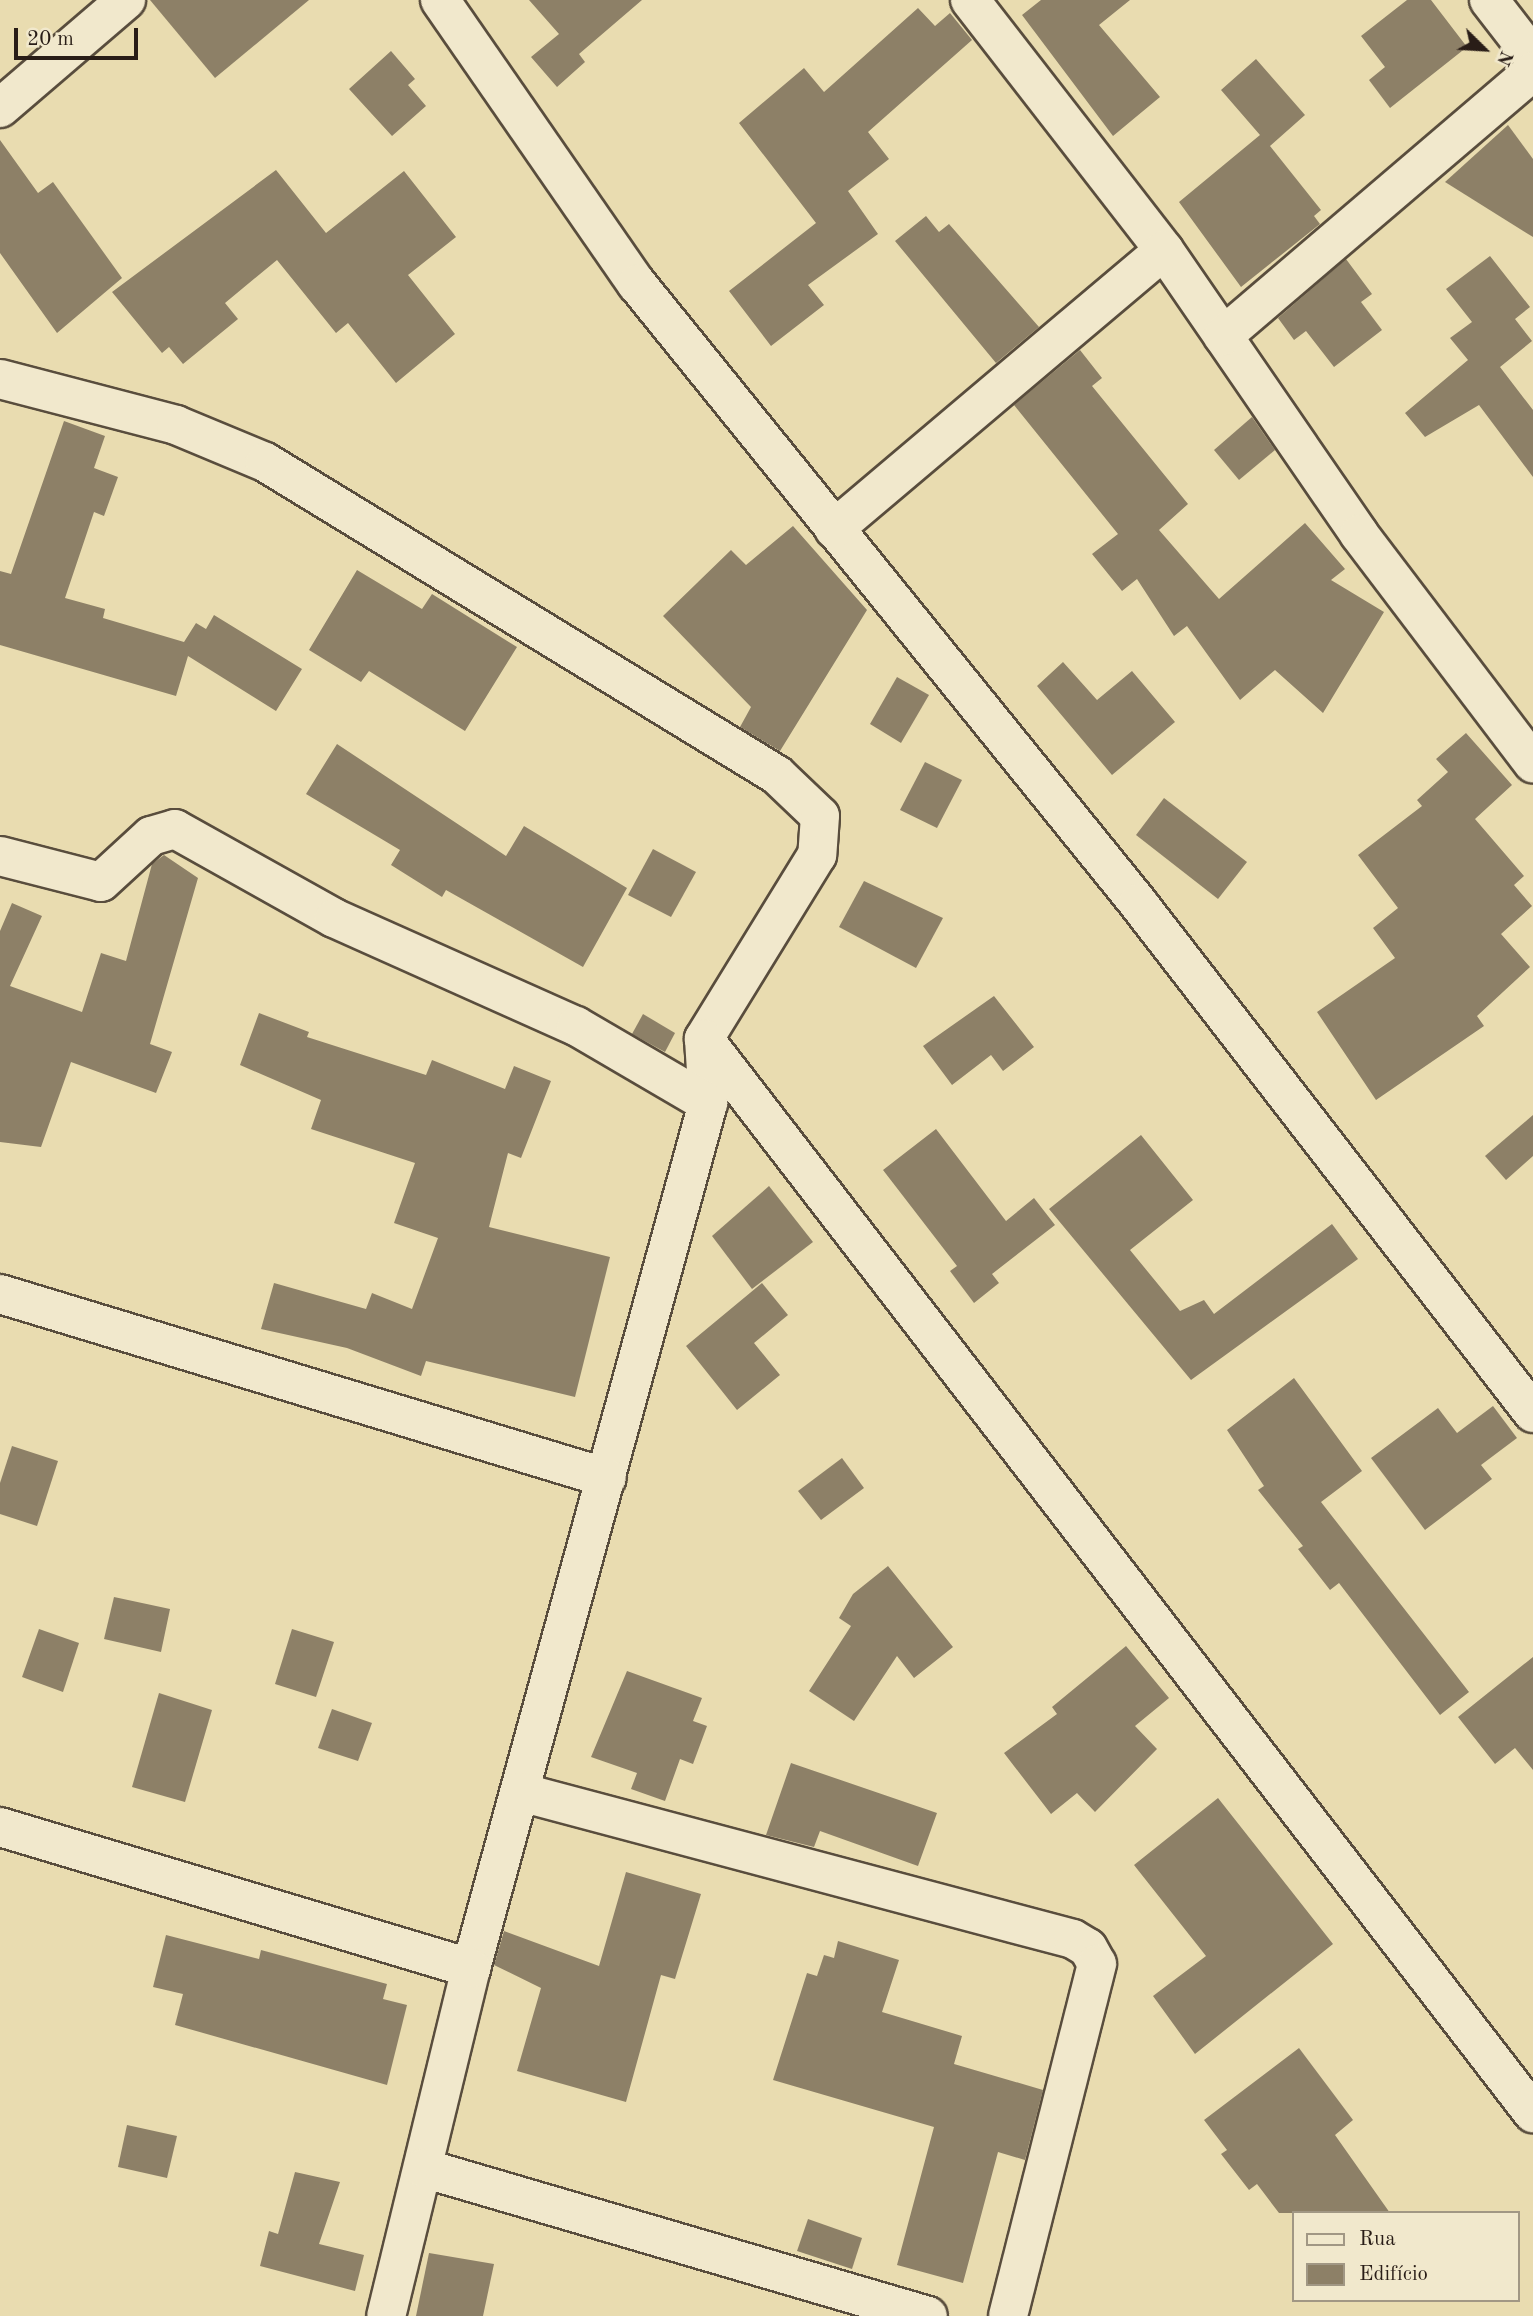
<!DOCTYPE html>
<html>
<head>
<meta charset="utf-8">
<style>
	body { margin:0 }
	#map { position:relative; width:1533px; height:2316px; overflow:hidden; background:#e9dcb0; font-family:"Old Standard TT",serif }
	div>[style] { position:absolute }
	.building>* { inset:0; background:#8d8067 }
	.roads { filter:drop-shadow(2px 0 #594d3d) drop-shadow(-2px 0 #594d3d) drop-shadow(0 2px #594d3d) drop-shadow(0 -2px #594d3d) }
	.minor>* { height:38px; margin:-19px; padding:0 19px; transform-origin:19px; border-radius:19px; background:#f1e8cc }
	span { translate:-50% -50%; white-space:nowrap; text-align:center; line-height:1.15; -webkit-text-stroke:7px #f1e8cc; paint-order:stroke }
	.legend { position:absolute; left:1292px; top:2211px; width:228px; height:91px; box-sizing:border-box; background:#f1e8cc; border:2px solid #a19784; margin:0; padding:9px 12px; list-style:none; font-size:21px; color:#291d17 }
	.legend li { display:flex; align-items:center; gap:14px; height:35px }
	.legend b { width:35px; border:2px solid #a19784 }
	.north { position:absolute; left:1449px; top:14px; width:70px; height:70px; -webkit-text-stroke:5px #f1e8cc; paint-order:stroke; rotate:114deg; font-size:19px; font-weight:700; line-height:28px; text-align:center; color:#291d17 }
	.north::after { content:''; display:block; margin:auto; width:24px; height:32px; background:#291d17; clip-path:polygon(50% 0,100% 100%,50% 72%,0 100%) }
	.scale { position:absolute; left:14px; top:28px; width:124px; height:32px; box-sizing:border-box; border:4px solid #291d17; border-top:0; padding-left:9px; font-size:21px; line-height:24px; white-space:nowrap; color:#291d17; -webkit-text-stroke:5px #f1e8cc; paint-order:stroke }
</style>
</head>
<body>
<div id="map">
	<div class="building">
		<div style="clip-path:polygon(150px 0,309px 0,215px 78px)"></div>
		<div style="clip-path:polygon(529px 0,642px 0,579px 54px,585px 62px,557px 87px,531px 57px,559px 34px)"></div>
		<div style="clip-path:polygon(1041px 0,1130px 0,1099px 25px,1160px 97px,1113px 136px,1022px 15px)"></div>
		<div style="clip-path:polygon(1407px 0,1431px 0,1467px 47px,1390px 108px,1369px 80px,1385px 67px,1361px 36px)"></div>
		<div style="clip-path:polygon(918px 8px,935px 26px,950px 13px,972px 40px,868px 132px,889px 159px,848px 191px,878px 234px,808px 285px,824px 305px,771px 346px,729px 291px,816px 223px,739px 123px,804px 68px,824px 92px)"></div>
		<div style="clip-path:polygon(391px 51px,415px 79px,408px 85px,426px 106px,392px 136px,349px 89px)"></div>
		<div style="clip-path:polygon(1256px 59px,1305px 115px,1270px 146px,1321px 210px,1314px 216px,1320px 224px,1241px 287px,1179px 202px,1260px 135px,1221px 90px)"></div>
		<div style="clip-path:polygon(1508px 125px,1533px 159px,1533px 237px,1445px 182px)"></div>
		<div style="clip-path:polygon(0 140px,38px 193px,53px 182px,122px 278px,57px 333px,0 253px)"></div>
		<div style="clip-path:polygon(276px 170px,326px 233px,404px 171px,456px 237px,408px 275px,455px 334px,396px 383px,348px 323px,336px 333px,277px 260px,225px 303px,238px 319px,183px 364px,169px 347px,162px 353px,112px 292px)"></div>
		<div style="clip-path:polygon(926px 216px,939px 232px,949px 224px,1039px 327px,996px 363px,895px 241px)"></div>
		<div style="clip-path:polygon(1490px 256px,1530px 307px,1515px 319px,1532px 341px,1500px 367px,1533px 410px,1533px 477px,1479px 405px,1425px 437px,1405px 413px,1468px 360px,1450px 338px,1472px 322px,1446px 289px)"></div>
		<div style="clip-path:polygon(1346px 259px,1372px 294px,1361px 302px,1382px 330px,1334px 367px,1306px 331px,1294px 340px,1278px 318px)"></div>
		<div style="clip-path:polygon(1080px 350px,1102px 378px,1092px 386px,1188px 504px,1159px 530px,1219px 599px,1305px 523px,1345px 569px,1331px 580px,1384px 612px,1323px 713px,1275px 670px,1240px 700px,1187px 626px,1174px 636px,1137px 579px,1122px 591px,1092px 554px,1118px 534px,1014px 405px)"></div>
		<div style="clip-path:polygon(1252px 417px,1275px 450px,1239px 480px,1214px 450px)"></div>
		<div style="clip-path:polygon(64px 421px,105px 436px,94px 468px,118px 477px,104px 516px,94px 512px,65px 598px,105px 609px,103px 618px,184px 642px,196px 623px,206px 629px,214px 615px,302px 669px,276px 711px,188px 656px,176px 696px,0 645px,0 571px,11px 574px)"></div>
		<div style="clip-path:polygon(793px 526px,867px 610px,780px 751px,740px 727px,751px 707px,663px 616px,731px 550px,746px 565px)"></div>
		<div style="clip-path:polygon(357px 570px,422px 609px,432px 594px,517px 647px,465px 731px,369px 671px,361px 682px,309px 650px)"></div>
		<div style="clip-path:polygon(1063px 662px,1097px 700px,1132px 671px,1175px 722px,1112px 775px,1037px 686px)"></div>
		<div style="clip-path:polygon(897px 677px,929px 695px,901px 743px,870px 724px)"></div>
		<div style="clip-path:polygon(1466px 733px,1512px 785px,1475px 819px,1524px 876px,1514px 885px,1532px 906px,1501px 934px,1530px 967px,1477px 1016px,1484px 1026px,1376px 1100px,1317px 1012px,1395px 958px,1373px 928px,1398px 908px,1358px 855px,1422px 806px,1417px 800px,1448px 772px,1436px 759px)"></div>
		<div style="clip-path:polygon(337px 744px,506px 856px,524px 826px,627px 888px,583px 967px,446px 890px,442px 897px,391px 865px,400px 850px,306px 794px)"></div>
		<div style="clip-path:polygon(925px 762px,962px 780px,937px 828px,900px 810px)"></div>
		<div style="clip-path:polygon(1164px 798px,1247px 862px,1218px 899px,1136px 835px)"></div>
		<div style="clip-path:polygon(653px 849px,696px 872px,671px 917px,628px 895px)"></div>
		<div style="clip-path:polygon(164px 855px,198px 878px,150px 1044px,172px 1052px,156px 1093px,71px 1062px,41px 1147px,0 1142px,0 931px,12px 903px,42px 916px,10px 986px,82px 1012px,101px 953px,126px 961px,152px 864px)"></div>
		<div style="clip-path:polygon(864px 881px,943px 918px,916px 968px,839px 927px)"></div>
		<div style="clip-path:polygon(994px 996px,1034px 1047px,1003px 1071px,991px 1055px,952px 1085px,923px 1046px)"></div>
		<div style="clip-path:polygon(259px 1013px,309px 1032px,307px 1037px,426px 1075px,432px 1060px,505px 1089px,514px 1066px,551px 1081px,521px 1158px,508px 1153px,489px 1227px,610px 1257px,575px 1397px,426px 1361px,421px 1376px,347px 1348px,261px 1329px,274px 1283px,366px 1309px,372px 1293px,412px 1309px,438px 1238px,394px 1223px,415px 1163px,311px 1129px,321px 1100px,240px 1065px)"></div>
		<div style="clip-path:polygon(643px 1014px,675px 1033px,665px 1052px,632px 1034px)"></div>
		<div style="clip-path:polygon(1533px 1115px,1533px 1156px,1506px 1180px,1485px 1156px)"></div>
		<div style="clip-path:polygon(936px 1129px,1006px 1221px,1034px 1198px,1055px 1225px,992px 1274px,999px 1283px,974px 1303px,950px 1271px,957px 1266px,883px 1170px)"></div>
		<div style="clip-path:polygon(1141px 1135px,1193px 1200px,1130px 1250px,1180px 1311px,1204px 1300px,1214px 1314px,1332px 1224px,1358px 1259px,1191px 1380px,1049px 1209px)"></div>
		<div style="clip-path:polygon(769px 1186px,813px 1242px,752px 1289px,712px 1236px)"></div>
		<div style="clip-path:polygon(762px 1283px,788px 1315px,754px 1343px,780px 1375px,737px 1410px,686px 1346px)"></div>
		<div style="clip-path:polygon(1294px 1378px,1362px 1471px,1321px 1502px,1469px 1692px,1440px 1715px,1339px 1583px,1330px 1590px,1298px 1549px,1303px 1546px,1258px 1490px,1264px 1486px,1227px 1430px)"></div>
		<div style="clip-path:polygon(1493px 1406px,1517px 1438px,1481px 1465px,1492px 1479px,1425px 1530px,1371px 1458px,1438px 1408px,1457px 1433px)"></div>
		<div style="clip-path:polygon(12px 1446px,58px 1461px,37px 1526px,0 1514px,0 1483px)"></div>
		<div style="clip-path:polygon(842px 1458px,864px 1488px,821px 1520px,798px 1491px)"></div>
		<div style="clip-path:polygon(888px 1566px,953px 1647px,914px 1678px,897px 1656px,854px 1721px,809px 1691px,851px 1626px,839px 1618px,853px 1594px)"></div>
		<div style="clip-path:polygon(114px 1597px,170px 1609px,161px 1652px,104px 1639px)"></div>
		<div style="clip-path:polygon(39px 1629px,79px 1643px,63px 1692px,22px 1677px)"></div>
		<div style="clip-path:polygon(292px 1629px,334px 1642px,316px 1697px,275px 1684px)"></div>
		<div style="clip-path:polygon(1126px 1646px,1169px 1698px,1135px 1726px,1157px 1749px,1095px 1812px,1077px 1793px,1051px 1814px,1004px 1753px,1057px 1714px,1052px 1707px)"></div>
		<div style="clip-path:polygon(1533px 1657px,1533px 1770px,1515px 1748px,1495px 1764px,1458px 1717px)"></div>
		<div style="clip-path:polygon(627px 1671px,702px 1698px,693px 1721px,707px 1726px,693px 1764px,680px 1759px,665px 1801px,631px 1789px,637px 1773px,591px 1757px)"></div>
		<div style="clip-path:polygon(159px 1693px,212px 1710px,185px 1802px,132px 1787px)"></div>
		<div style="clip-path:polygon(332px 1709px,372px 1723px,358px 1761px,318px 1748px)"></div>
		<div style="clip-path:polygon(791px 1763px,937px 1813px,918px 1866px,820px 1831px,814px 1847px,766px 1835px)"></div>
		<div style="clip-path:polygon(1218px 1798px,1333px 1944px,1195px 2054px,1153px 1996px,1206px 1956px,1134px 1865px)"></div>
		<div style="clip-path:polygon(626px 1872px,701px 1894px,675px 1979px,661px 1975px,626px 2102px,517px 2071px,541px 1988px,494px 1965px,504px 1931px,599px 1966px)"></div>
		<div style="clip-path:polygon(166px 1935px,259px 1959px,261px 1950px,387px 1984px,383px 1999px,407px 2005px,387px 2085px,175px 2025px,183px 1994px,153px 1987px)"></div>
		<div style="clip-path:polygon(838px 1941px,899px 1960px,882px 2012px,962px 2036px,954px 2064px,1043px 2090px,1025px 2160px,998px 2152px,963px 2283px,897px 2265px,934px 2127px,773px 2080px,807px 1973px,817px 1976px,824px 1955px,834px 1958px)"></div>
		<div style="clip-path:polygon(1299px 2048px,1353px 2120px,1335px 2135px,1390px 2213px,1279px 2213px,1257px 2184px,1249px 2190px,1221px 2154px,1227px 2150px,1204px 2120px)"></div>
		<div style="clip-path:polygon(127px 2125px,177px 2136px,167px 2178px,118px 2167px)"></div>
		<div style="clip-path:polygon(295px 2172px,340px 2182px,319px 2244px,364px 2255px,355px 2291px,260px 2266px,269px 2231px,278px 2234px)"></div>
		<div style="clip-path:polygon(808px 2219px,862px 2238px,852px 2269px,797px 2251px)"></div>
		<div style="clip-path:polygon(429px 2253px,494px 2264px,483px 2316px,416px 2316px)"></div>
	</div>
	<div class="roads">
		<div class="minor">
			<div style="left:440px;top:0;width:346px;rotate:55.3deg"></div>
			<div style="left:637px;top:284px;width:796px;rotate:51.01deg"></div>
			<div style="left:1138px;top:903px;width:645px;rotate:52.24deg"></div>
			<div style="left:970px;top:0;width:316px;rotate:52.2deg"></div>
			<div style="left:1164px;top:250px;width:345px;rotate:55.5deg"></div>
			<div style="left:1359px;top:534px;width:288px;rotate:52.8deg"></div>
			<div style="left:1489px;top:0;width:72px;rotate:52.3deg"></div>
			<div style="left:0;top:108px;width:166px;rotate:-40.6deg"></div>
			<div style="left:1223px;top:336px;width:408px;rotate:-40.5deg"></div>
			<div style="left:0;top:379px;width:182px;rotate:14.6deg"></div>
			<div style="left:176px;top:425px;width:96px;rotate:22.6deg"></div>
			<div style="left:265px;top:462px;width:600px;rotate:31.44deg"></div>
			<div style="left:777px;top:775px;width:59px;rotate:43.6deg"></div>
			<div style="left:820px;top:816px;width:39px;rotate:94deg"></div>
			<div style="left:817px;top:855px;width:216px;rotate:121.6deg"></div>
			<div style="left:704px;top:1039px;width:64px;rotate:86.4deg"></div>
			<div style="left:708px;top:1103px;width:897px;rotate:105.32deg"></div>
			<div style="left:471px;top:1968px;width:358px;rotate:103.7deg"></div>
			<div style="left:834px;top:529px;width:432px;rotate:-40.2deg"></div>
			<div style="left:0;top:856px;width:104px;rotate:14.4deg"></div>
			<div style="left:101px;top:882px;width:68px;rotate:-42.6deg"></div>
			<div style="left:151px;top:836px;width:25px;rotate:-16deg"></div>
			<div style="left:175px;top:829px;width:182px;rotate:29.2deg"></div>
			<div style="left:334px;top:918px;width:265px;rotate:24.1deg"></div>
			<div style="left:576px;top:1026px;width:153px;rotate:30.3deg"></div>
			<div style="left:704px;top:1039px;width:1357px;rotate:52.34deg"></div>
			<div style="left:0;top:1294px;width:634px;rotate:16.86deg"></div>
			<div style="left:520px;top:1792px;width:572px;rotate:14.89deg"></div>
			<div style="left:1073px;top:1939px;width:17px;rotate:31deg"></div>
			<div style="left:1088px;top:1948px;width:18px;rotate:61deg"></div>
			<div style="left:1097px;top:1964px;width:363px;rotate:104.2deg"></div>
			<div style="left:0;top:1827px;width:492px;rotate:16.7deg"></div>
			<div style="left:423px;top:2168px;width:526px;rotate:16.33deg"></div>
		</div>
	</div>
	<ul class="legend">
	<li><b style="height:9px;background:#f1e8cc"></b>Rua</li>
	<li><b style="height:19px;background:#8d8067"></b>Edifício</li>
	</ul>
	<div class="north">N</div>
	<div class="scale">20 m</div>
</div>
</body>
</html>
